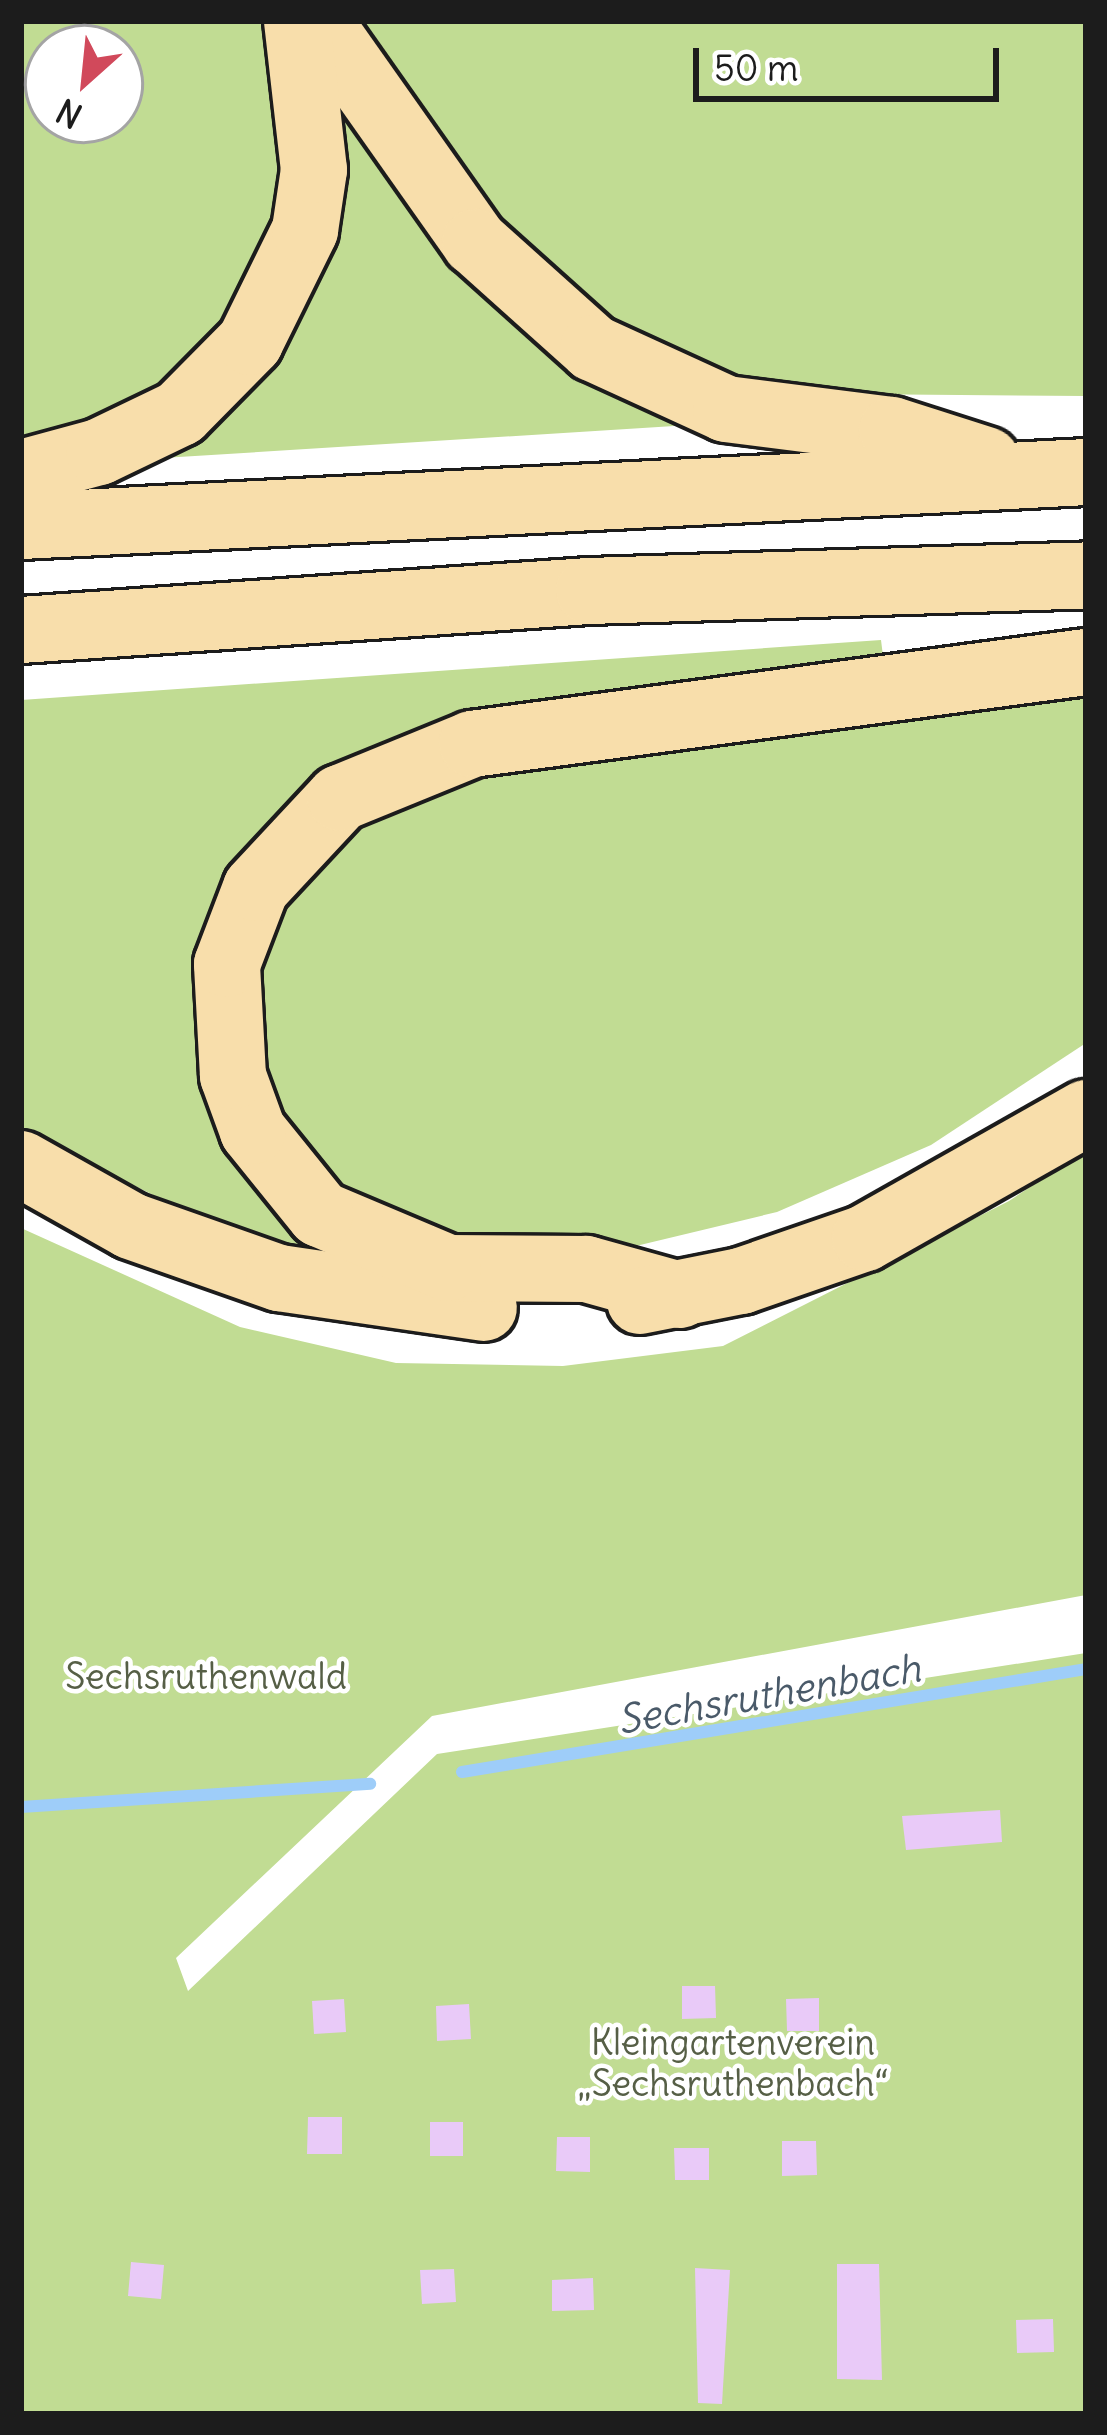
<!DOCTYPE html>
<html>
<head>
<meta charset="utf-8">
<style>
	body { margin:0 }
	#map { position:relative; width:1107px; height:2435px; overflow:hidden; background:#fff; font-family:Delius,sans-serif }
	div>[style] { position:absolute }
	.green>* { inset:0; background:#c1dc93 }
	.stream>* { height:12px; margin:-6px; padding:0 6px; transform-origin:6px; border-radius:6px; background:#9ecdf9 }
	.building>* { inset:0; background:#e9caf8 }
	.roads { filter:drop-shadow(3px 0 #1c1c1c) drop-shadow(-3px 0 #1c1c1c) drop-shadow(0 3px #1c1c1c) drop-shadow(0 -3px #1c1c1c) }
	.highway>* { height:66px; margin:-33px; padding:0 33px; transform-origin:33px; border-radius:33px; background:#f8deab }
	span { translate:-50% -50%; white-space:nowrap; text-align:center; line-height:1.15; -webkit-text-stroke:9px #fff; paint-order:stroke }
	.park-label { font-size:36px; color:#565f46 }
	.water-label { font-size:39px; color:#4a5a69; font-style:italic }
	.frame { position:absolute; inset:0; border:24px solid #1c1c1c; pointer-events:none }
	.north { position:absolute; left:24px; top:24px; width:120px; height:120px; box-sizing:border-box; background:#fff; border:3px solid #a4a4a4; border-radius:50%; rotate:207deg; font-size:33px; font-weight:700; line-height:48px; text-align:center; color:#1c1c1c }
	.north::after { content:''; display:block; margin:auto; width:42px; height:54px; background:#d1495b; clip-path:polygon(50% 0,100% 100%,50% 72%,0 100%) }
	.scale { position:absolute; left:693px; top:48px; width:306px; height:54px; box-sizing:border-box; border:6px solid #1c1c1c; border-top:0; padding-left:15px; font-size:36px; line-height:42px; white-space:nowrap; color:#1c1c1c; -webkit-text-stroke:9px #fff; paint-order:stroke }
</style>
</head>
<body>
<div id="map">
	<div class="green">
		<div style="clip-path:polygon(evenodd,21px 21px,266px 21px,294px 134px,267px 278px,159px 403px,21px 450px,21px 21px,48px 48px,120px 48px,120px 120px,48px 120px,48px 48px)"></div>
		<div style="clip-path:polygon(362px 21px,1086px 21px,1086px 396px,844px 394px,754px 381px,666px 351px,587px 302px,469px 188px)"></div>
		<div style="clip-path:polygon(328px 56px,690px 425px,146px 459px,262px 362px)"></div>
		<div style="clip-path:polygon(881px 640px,884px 664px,399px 744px,202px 981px,345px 1264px,239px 1238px,21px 1129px,21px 700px)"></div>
		<div style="clip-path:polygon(1086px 686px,1086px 1043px,931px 1145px,777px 1212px,615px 1251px,479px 1251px,304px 1171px,260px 1099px,257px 936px,302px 852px,465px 765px)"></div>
		<div style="clip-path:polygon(1086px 1150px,1086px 1595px,432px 1716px,176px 1958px,188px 1991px,437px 1754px,1086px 1653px,1086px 2414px,21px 2414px,21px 1228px,240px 1327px,396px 1363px,563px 1366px,723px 1346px,1009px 1201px)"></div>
	</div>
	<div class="stream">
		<div style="left:462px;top:1772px;width:632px;rotate:-9.37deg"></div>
		<div style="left:21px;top:1807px;width:350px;rotate:-3.8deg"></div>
	</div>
	<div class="building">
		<div style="clip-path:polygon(1000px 1810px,1002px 1842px,906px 1850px,902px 1816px)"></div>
		<div style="clip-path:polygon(682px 1986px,715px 1986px,716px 2018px,682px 2019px)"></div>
		<div style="clip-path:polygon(819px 1998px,819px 2031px,787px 2031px,786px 1999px)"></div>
		<div style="clip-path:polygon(344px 1999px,346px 2032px,314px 2034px,312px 2001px)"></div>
		<div style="clip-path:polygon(469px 2004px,471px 2039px,437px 2041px,436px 2006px)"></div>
		<div style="clip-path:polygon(308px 2117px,342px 2117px,342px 2154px,307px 2154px)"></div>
		<div style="clip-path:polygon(430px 2122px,463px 2122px,463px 2156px,430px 2156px)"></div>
		<div style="clip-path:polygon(557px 2137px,590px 2137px,590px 2172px,556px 2171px)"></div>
		<div style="clip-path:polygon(782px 2141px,816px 2141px,817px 2175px,782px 2176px)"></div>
		<div style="clip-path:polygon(674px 2148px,709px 2148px,709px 2180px,675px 2180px)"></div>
		<div style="clip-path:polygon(131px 2262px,164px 2265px,161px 2299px,128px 2296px)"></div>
		<div style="clip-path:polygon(837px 2264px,879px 2264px,882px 2380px,837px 2379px)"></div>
		<div style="clip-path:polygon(695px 2268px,730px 2270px,722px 2404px,698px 2403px)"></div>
		<div style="clip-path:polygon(454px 2269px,456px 2302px,422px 2304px,420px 2270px)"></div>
		<div style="clip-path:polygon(593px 2278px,594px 2310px,552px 2311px,552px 2280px)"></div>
		<div style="clip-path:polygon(1053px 2319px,1054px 2352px,1017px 2353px,1016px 2320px)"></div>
	</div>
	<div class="roads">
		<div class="highway">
			<div style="left:319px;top:21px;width:271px;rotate:54.8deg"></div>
			<div style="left:475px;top:242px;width:159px;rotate:41.9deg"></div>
			<div style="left:593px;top:348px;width:146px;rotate:24.6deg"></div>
			<div style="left:726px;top:409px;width:167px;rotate:7.2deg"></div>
			<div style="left:892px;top:430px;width:99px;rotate:17.7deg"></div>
			<div style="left:21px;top:473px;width:81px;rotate:-15.1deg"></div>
			<div style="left:99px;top:452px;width:90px;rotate:-25.7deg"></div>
			<div style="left:180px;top:413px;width:100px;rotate:-45.4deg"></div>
			<div style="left:250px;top:342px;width:125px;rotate:-63.8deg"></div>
			<div style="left:305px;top:230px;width:61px;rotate:-81.5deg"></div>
			<div style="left:314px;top:170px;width:150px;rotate:-96.5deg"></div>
			<div style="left:21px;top:526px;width:1066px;rotate:-2.9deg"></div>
			<div style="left:21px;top:630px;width:569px;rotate:-3.93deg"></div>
			<div style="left:589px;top:591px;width:497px;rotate:-1.8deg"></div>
			<div style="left:21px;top:1164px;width:126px;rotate:29.4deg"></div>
			<div style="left:131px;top:1226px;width:157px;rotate:19.4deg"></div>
			<div style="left:279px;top:1278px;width:207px;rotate:8.3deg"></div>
			<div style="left:680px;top:1295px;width:98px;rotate:-164.5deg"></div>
			<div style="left:586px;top:1269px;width:138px;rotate:-179.6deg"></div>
			<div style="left:448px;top:1268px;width:139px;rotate:-157.1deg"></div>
			<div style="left:320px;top:1214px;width:107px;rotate:-128.9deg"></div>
			<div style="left:253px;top:1131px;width:59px;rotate:-110deg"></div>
			<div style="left:233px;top:1076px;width:112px;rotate:-93.1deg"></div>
			<div style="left:227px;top:964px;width:81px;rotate:-69.1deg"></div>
			<div style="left:256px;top:888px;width:123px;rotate:-47deg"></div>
			<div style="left:340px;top:798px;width:143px;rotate:-22.2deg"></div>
			<div style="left:472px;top:744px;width:619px;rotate:-7.61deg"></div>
			<div style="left:640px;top:1301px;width:103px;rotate:-11.2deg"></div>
			<div style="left:741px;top:1281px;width:131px;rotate:-19.1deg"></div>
			<div style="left:865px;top:1238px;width:254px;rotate:-29.5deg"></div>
		</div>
	</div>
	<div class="park-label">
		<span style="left:206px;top:1677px">Sechsruthenwald</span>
		<span style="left:733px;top:2063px">Kleingartenverein<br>„Sechsruthenbach“</span>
	</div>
	<div class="water-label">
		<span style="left:769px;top:1695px;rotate:-10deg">Sechsruthenbach</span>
	</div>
	<div class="frame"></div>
	<div class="north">N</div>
	<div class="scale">50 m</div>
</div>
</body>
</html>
